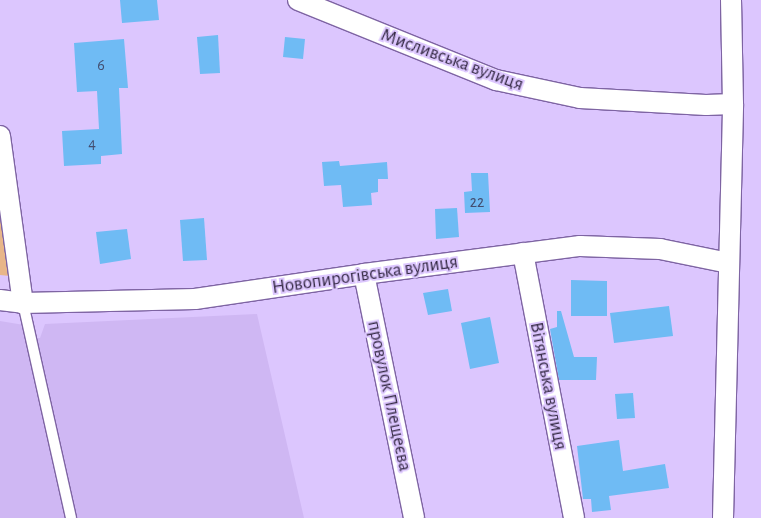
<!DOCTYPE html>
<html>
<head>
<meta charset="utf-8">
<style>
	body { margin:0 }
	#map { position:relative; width:761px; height:518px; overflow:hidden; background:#dcc6fe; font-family:"Alegreya Sans",sans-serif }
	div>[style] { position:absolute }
	.built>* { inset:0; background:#cfb7f3 }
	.green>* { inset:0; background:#e8b689 }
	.building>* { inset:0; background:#6fbbf4 }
	.roads { filter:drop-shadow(1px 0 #7e64a3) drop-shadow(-1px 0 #7e64a3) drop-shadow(0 1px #7e64a3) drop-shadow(0 -1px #7e64a3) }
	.lane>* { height:10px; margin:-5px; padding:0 5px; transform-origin:5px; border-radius:5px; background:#fff }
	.street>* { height:20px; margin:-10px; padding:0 10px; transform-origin:10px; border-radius:10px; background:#fff }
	span { translate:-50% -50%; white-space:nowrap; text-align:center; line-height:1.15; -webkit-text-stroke:4px #dcc6fe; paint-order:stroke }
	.number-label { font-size:16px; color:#434e70 }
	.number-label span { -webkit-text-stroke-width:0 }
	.street-label { font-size:19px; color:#342944 }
</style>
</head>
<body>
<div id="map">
	<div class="built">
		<div style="clip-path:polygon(257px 314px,304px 518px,0 518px,0 321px,24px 325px,28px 339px,40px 338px,45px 324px)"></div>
	</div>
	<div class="green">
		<div style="clip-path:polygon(0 218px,10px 276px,0 275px)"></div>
	</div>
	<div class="building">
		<div style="clip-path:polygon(120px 0,157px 0,159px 20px,122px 23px)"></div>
		<div style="clip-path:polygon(218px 35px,220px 73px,200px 74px,197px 37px)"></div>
		<div style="clip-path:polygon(285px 37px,305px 39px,303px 59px,283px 57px)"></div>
		<div style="clip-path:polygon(124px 39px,128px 88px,119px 88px,122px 154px,101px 156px,101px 164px,64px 166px,62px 131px,99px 129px,97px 91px,77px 92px,74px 43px)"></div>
		<div style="clip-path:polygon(339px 161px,340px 166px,387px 162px,388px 179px,378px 179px,378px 192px,371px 193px,372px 205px,343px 207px,341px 185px,324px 186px,322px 162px)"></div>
		<div style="clip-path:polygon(471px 173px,488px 173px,490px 212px,465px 213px,464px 192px,472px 191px)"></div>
		<div style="clip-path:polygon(457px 208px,459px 237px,436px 239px,435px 209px)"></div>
		<div style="clip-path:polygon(204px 218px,207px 260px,183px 261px,180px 220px)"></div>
		<div style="clip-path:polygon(127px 229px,131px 259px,100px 264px,96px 232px)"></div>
		<div style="clip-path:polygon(571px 280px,607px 281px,607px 316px,571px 316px)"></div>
		<div style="clip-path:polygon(448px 289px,452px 311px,428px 315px,423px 293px)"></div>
		<div style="clip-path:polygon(669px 306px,673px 336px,614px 343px,610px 313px)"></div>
		<div style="clip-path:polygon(557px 311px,561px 311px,574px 357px,597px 357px,596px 380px,559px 380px,550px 329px,557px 327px)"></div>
		<div style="clip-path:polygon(490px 317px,499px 363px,470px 369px,461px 323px)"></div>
		<div style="clip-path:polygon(633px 393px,635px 418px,617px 419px,615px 394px)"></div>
		<div style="clip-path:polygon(619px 440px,623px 471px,665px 464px,669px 488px,609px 496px,611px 510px,592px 512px,591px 499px,583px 499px,577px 446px)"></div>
	</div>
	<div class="roads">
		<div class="lane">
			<div style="left:23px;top:303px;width:220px;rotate:77.4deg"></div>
		</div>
		<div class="street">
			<div style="left:298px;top:0;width:214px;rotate:22deg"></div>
			<div style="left:496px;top:80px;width:86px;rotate:12.1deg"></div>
			<div style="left:580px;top:98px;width:126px;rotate:3.2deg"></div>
			<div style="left:706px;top:105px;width:27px;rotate:-2deg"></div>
			<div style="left:0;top:136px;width:169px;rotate:82.2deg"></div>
			<div style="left:523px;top:253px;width:270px;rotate:79.1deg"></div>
			<div style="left:364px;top:274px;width:249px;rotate:78.4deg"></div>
			<div style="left:0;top:300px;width:23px;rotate:7deg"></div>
			<div style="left:23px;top:303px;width:172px;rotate:-1.3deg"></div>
			<div style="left:195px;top:299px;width:171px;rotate:-8.4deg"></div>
			<div style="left:364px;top:274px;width:218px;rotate:-7.4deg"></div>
			<div style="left:580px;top:246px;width:80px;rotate:2.1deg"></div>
			<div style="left:660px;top:249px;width:70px;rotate:11.5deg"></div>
			<div style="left:723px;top:518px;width:414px;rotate:-88.6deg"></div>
			<div style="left:733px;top:104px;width:104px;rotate:-91.1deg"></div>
		</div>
	</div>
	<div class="number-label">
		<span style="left:101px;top:65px">6</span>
		<span style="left:92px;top:143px">4</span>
		<span style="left:477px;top:202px">22</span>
	</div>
	<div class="street-label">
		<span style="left:452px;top:60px;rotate:20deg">Мисливська вулиця</span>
		<span style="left:365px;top:275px;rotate:-8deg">Новопирогівська вулиця</span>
		<span style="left:548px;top:386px;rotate:79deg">Вітянська вулиця</span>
		<span style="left:389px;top:396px;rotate:78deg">провулок Плещеєва</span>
	</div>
</div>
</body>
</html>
